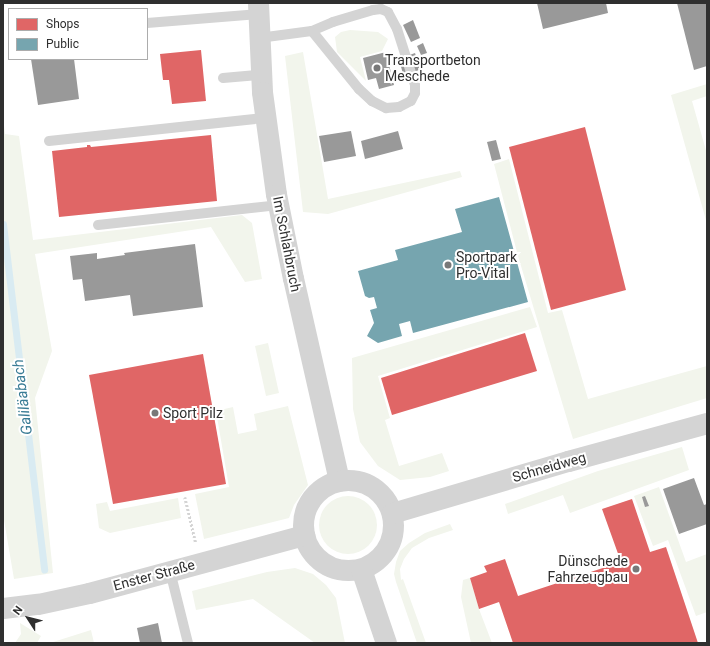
<!DOCTYPE html>
<html>
<head>
<meta charset="utf-8">
<style>
	body { margin:0 }
	#map { position:relative; width:710px; height:646px; overflow:hidden; background:#fff; font-family:Roboto,sans-serif }
	div>[style] { position:absolute }
	.green>* { inset:0; background:#f2f5ec }
	.round { border-radius:50% }
	.shops>* { inset:0; background:#e06666 }
	.public>* { inset:0; background:#76a5af }
	.industry>* { inset:0; background:#999 }
	.stream>* { height:7px; margin:-3.5px; padding:0 3.5px; transform-origin:3.5px; border-radius:3.5px; background:#d9ebf2 }
	.path>* { height:2.5px; margin-top:-1.25px; transform-origin:0; background:repeating-linear-gradient(90deg,#d4d4d4 0 2px,transparent 0 4px) }
	.service>* { height:10px; margin:-5px; padding:0 5px; transform-origin:5px; border-radius:5px; background:#d4d4d4 }
	.minor>* { height:21px; margin:-10.5px; padding:0 10.5px; transform-origin:10.5px; border-radius:10.5px; background:#d4d4d4 }
	.minor>.ring { margin:-10.5px; padding:0; box-sizing:content-box; background:none; border:21px solid #d4d4d4; border-radius:50% }
	.dots>* { width:11px; height:11px; translate:-50% -50%; box-sizing:border-box; border:2px solid #fff; border-radius:50% }
	span { translate:-50% -50%; white-space:nowrap; text-align:center; line-height:1.15; -webkit-text-stroke:4px #fff; paint-order:stroke }
	.poi-label { font-size:14px; color:#2f2f2f }
	.left { translate:0 -50%; text-align:left }
	.right { translate:-100% -50%; text-align:right }
	.street-label { font-size:14px; color:#2f2f2f }
	.water-label { font-size:15px; color:#3a7c95; font-style:italic }
	.frame { position:absolute; inset:0; border:4px solid #2f2f2f; pointer-events:none }
	.legend { position:absolute; left:8px; top:8px; width:140px; height:52px; box-sizing:border-box; background:#fff; border:1px solid #acacac; margin:0; padding:5px 7px; list-style:none; font-size:12px; color:#2f2f2f }
	.legend li { display:flex; align-items:center; gap:8px; height:20px }
	.legend b { width:20px; border:1px solid #acacac }
	.north { position:absolute; left:8px; top:598px; width:40px; height:40px; -webkit-text-stroke:3px #fff; paint-order:stroke; rotate:306deg; font-size:11px; font-weight:700; line-height:16px; text-align:center; color:#2f2f2f }
	.north::after { content:''; display:block; margin:auto; width:14px; height:18px; background:#2f2f2f; clip-path:polygon(50% 0,100% 100%,50% 72%,0 100%) }
</style>
</head>
<body>
<div id="map">
	<div class="green">
		<div style="clip-path:polygon(350px 30px,378px 32px,388px 39px,382px 51px,360px 57px,366px 81px,337px 52px,335px 37px,341px 32px)"></div>
		<div style="clip-path:polygon(303px 52px,328px 199px,460px 171px,462px 177px,328px 214px,303px 212px,285px 56px)"></div>
		<div style="clip-path:polygon(707px 84px,707px 96px,692px 101px,707px 154px,707px 224px,671px 95px)"></div>
		<div style="clip-path:polygon(3px 117px,5px 134px,19px 136px,33px 240px,242px 215px,252px 223px,262px 279px,245px 282px,211px 227px,35px 254px,52px 351px,35px 398px,53px 573px,14px 579px,3px 514px)"></div>
		<div style="clip-path:polygon(509px 159px,548px 313px,562px 310px,588px 399px,707px 366px,707px 398px,573px 439px,518px 256px,494px 164px)"></div>
		<div style="clip-path:polygon(530px 307px,537px 327px,378px 376px,390px 418px,385px 420px,399px 466px,442px 453px,449px 471px,430px 477px,400px 480px,378px 466px,360px 442px,353px 409px,352px 358px)"></div>
		<div style="clip-path:polygon(268px 343px,279px 393px,266px 396px,255px 346px)"></div>
		<div style="clip-path:polygon(288px 406px,308px 485px,294px 505px,289px 518px,204px 539px,195px 494px,229px 487px,216px 411px,233px 407px,238px 434px,257px 430px,254px 414px)"></div>
		<div style="clip-path:polygon(682px 447px,689px 470px,570px 513px,563px 495px,508px 514px,505px 504px,598px 471px)"></div>
		<div style="clip-path:polygon(659px 487px,686px 562px,707px 554px,707px 612px,696px 616px,668px 540px,653px 546px,634px 496px)"></div>
		<div class="round" style="left:319px;top:496px;width:58px;height:58px"></div>
		<div style="clip-path:polygon(178px 498px,181px 518px,110px 533px,99px 528px,96px 504px,107px 502px,110px 511px)"></div>
		<div style="clip-path:polygon(450px 524px,453px 530px,429px 538px,412px 548px,404px 559px,400px 569px,401px 580px,403px 579px,426px 643px,417px 643px,396px 582px,394px 574px,396px 562px,400px 551px,409px 543px,425px 533px)"></div>
		<div style="clip-path:polygon(295px 568px,313px 574px,326px 585px,336px 598px,345px 643px,315px 643px,253px 599px,196px 610px,192px 591px,267px 572px)"></div>
		<div style="clip-path:polygon(470px 578px,479px 609px,492px 643px,471px 643px,461px 597px,463px 580px)"></div>
		<div style="clip-path:polygon(20px 623px,41px 636px,37px 643px,15px 643px,21px 634px)"></div>
		<div style="clip-path:polygon(91px 630px,94px 643px,50px 643px)"></div>
	</div>
	<div class="shops">
		<div style="clip-path:polygon(201px 50px,206px 101px,172px 104px,169px 80px,163px 80px,160px 54px)"></div>
		<div style="clip-path:polygon(585px 127px,626px 290px,551px 310px,509px 147px)"></div>
		<div style="clip-path:polygon(211px 135px,217px 201px,59px 217px,52px 151px,87px 147px,87px 145px,90px 145px,91px 147px)"></div>
		<div style="clip-path:polygon(525px 333px,537px 371px,392px 415px,381px 378px)"></div>
		<div style="clip-path:polygon(203px 354px,226px 484px,113px 504px,89px 375px)"></div>
		<div style="clip-path:polygon(632px 499px,650px 552px,666px 547px,698px 643px,513px 643px,499px 602px,479px 609px,470px 578px,487px 572px,484px 566px,505px 559px,518px 596px,621px 562px,602px 509px)"></div>
	</div>
	<div class="public">
		<div style="clip-path:polygon(499px 197px,528px 302px,413px 333px,410px 321px,399px 324px,402px 336px,378px 343px,367px 336px,374px 323px,370px 310px,377px 308px,374px 297px,369px 298px,365px 296px,358px 271px,398px 260px,395px 250px,462px 232px,455px 209px)"></div>
	</div>
	<div class="industry">
		<div style="clip-path:polygon(537px 3px,606px 3px,608px 13px,543px 29px)"></div>
		<div style="clip-path:polygon(677px 3px,707px 3px,707px 66px,694px 70px)"></div>
		<div style="clip-path:polygon(413px 20px,420px 38px,411px 42px,403px 25px)"></div>
		<div style="clip-path:polygon(423px 43px,427px 53px,421px 55px,417px 46px)"></div>
		<div style="clip-path:polygon(386px 52px,394px 85px,379px 89px,376px 78px,368px 80px,363px 58px)"></div>
		<div style="clip-path:polygon(415px 53px,420px 70px,403px 74px,399px 59px)"></div>
		<div style="clip-path:polygon(31px 59px,74px 59px,79px 99px,38px 105px)"></div>
		<div style="clip-path:polygon(351px 131px,356px 156px,324px 162px,319px 136px)"></div>
		<div style="clip-path:polygon(398px 131px,403px 149px,365px 159px,361px 141px)"></div>
		<div style="clip-path:polygon(496px 140px,501px 159px,492px 161px,487px 142px)"></div>
		<div style="clip-path:polygon(195px 244px,203px 307px,133px 316px,130px 295px,85px 301px,82px 279px,73px 280px,70px 256px,97px 253px,97px 259px,125px 255px,124px 253px)"></div>
		<div style="clip-path:polygon(694px 478px,704px 505px,707px 504px,707px 524px,679px 534px,663px 489px)"></div>
		<div style="clip-path:polygon(645px 496px,649px 506px,645px 507px,642px 497px)"></div>
		<div style="clip-path:polygon(158px 623px,162px 643px,140px 643px,137px 628px)"></div>
	</div>
	<div class="stream">
		<div style="left:3px;top:224px;width:348px;rotate:83.2deg"></div>
	</div>
	<div class="path">
		<div style="left:185px;top:497px;width:47px;rotate:76.6deg"></div>
	</div>
	<div class="service">
		<div style="left:147px;top:23px;width:111px;rotate:-4.6deg"></div>
		<div style="left:259px;top:38px;width:53px;rotate:-7.5deg"></div>
		<div style="left:312px;top:31px;width:75px;rotate:51deg"></div>
		<div style="left:359px;top:89px;width:18px;rotate:43deg"></div>
		<div style="left:372px;top:101px;width:16px;rotate:27deg"></div>
		<div style="left:386px;top:108px;width:13px;rotate:-4deg"></div>
		<div style="left:399px;top:107px;width:13px;rotate:-27deg"></div>
		<div style="left:411px;top:101px;width:9px;rotate:-63deg"></div>
		<div style="left:415px;top:93px;width:8px;rotate:-90deg"></div>
		<div style="left:415px;top:85px;width:59px;rotate:-107.8deg"></div>
		<div style="left:397px;top:29px;width:19px;rotate:-118deg"></div>
		<div style="left:388px;top:12px;width:8px;rotate:-157deg"></div>
		<div style="left:381px;top:9px;width:8px;rotate:173deg"></div>
		<div style="left:373px;top:10px;width:42px;rotate:163.3deg"></div>
		<div style="left:333px;top:22px;width:23px;rotate:157deg"></div>
		<div style="left:223px;top:78px;width:38px;rotate:-5deg"></div>
		<div style="left:49px;top:141px;width:218px;rotate:-6.1deg"></div>
		<div style="left:98px;top:225px;width:181px;rotate:-6.3deg"></div>
		<div style="left:170px;top:571px;width:74px;rotate:76deg"></div>
	</div>
	<div class="minor">
		<div style="left:258px;top:3px;width:89px;rotate:87.4deg"></div>
		<div style="left:262px;top:92px;width:103px;rotate:82.2deg"></div>
		<div style="left:276px;top:194px;width:86px;rotate:78.6deg"></div>
		<div style="left:293px;top:278px;width:208px;rotate:77.2deg"></div>
		<div class="ring" style="left:303px;top:480px;width:69px;height:69px"></div>
		<div style="left:392px;top:513px;width:184px;rotate:-16.5deg"></div>
		<div style="left:568px;top:461px;width:144px;rotate:-15.3deg"></div>
		<div style="left:361px;top:569px;width:78px;rotate:71.3deg"></div>
		<div style="left:3px;top:608px;width:35px;rotate:-7deg"></div>
		<div style="left:38px;top:604px;width:52px;rotate:-12.2deg"></div>
		<div style="left:89px;top:593px;width:223px;rotate:-15.1deg"></div>
	</div>
	<div class="dots">
		<div style="left:377px;top:68px;background:#787878"></div>
		<div style="left:448px;top:265px;background:#787878"></div>
		<div style="left:155px;top:413px;background:#787878"></div>
		<div style="left:636px;top:569px;background:#787878"></div>
	</div>
	<div class="poi-label">
		<span class="left" style="left:385px;top:68px">Transportbeton<br>Meschede</span>
		<span class="left" style="left:456px;top:265px">Sportpark<br>Pro-Vital</span>
		<span class="left" style="left:163px;top:413px">Sport Pilz</span>
		<span class="right" style="left:628px;top:569px">Dünschede<br>Fahrzeugbau</span>
	</div>
	<div class="street-label">
		<span style="left:287px;top:244px;rotate:79deg">Im Schlahbruch</span>
		<span style="left:549px;top:467px;rotate:-16deg">Schneidweg</span>
		<span style="left:154px;top:575px;rotate:-15deg">Enster Straße</span>
	</div>
	<div class="water-label">
		<span style="left:23px;top:397px;rotate:-97deg">Galiläabach</span>
	</div>
	<div class="frame"></div>
	<ul class="legend">
	<li><b style="height:11px;background:#e06666"></b>Shops</li>
	<li><b style="height:11px;background:#76a5af"></b>Public</li>
	</ul>
	<div class="north">N</div>
</div>
</body>
</html>
